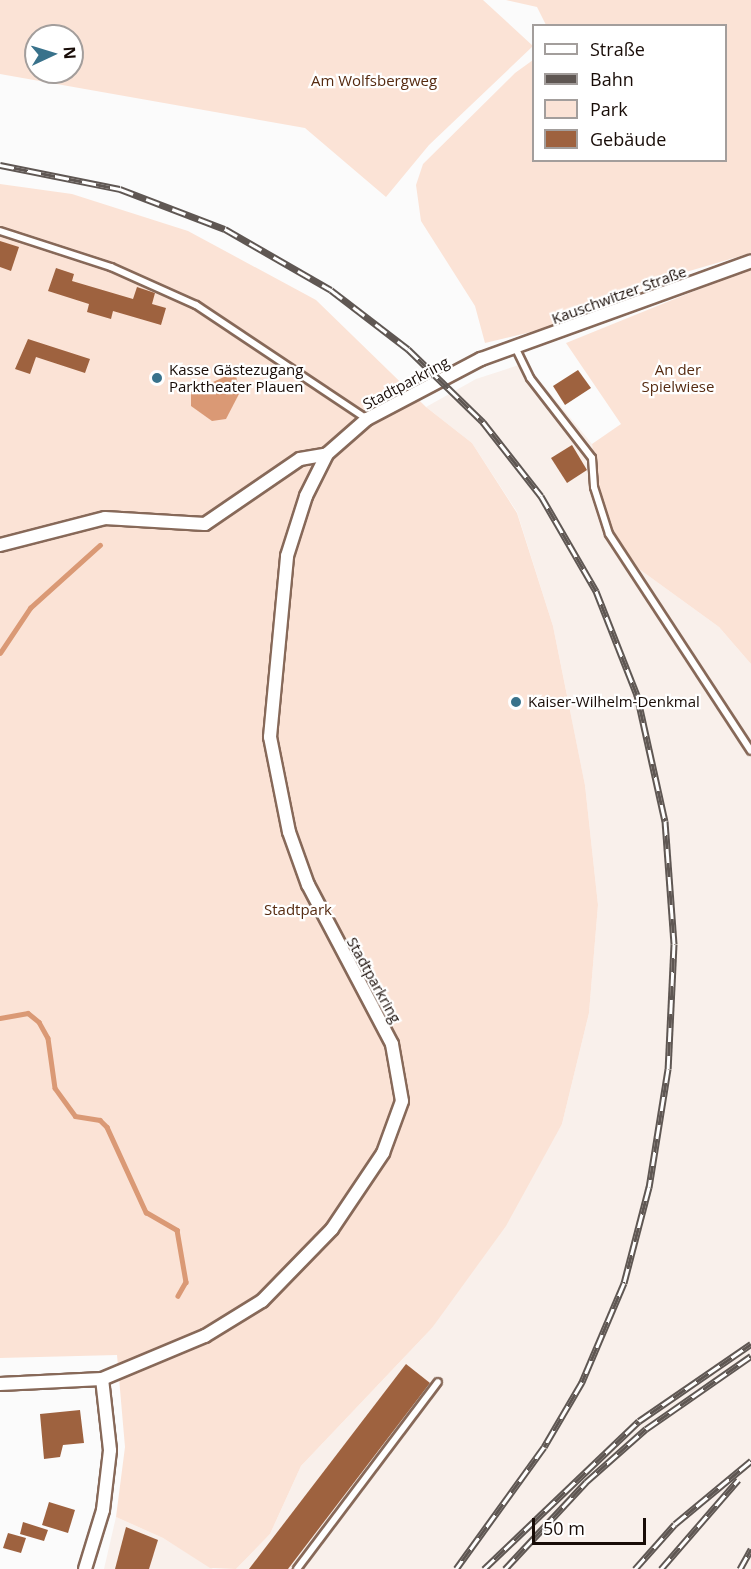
<!DOCTYPE html>
<html>
<head>
<meta charset="utf-8">
<style>
	body { margin:0 }
	#map { position:relative; width:751px; height:1569px; overflow:hidden; background:#fbfbfb; font-family:"Open Sans",sans-serif }
	div>[style] { position:absolute }
	.built>* { inset:0; background:#f9f0eb }
	.green>* { inset:0; background:#fbe3d6 }
	.water>* { inset:0; background:#da9975 }
	.stream>* { height:4.5px; margin:-2.25px; padding:0 2.25px; transform-origin:2.25px; border-radius:2.25px; background:#da9975 }
	.building>* { inset:0; background:#9e623f }
	.roads { filter:drop-shadow(2px 0 #876959) drop-shadow(-2px 0 #876959) drop-shadow(0 2px #876959) drop-shadow(0 -2px #876959) }
	.service>* { height:6px; margin:-3px; padding:0 3px; transform-origin:3px; border-radius:3px; background:#fff }
	.minor>* { height:12px; margin:-6px; padding:0 6px; transform-origin:6px; border-radius:6px; background:#fff }
	.rail>* { height:7px; margin-top:-3.5px; transform-origin:0; background:repeating-linear-gradient(90deg,#fff 0 14px,#5f5753 0 28px); box-sizing:border-box; border-block:2px solid #5f5753 }
	.dots>* { width:16px; height:16px; translate:-50% -50%; box-sizing:border-box; border:3px solid #fff; border-radius:50% }
	span { translate:-50% -50%; white-space:nowrap; text-align:center; line-height:1.15; -webkit-text-stroke:4.5px #fff; paint-order:stroke }
	.park-label { font-size:15px; color:#562b11 }
	.street-label { font-size:15px; color:#180c07 }
	.poi-label { font-size:15px; color:#180c07 }
	.left { translate:0 -50%; text-align:left }
	.legend { position:absolute; left:532px; top:24px; width:195px; height:138px; box-sizing:border-box; background:#fff; border:2px solid #a39e9c; margin:0; padding:8px 10px; list-style:none; font-size:18px; color:#180c07 }
	.legend li { display:flex; align-items:center; gap:12px; height:30px }
	.legend b { width:30px; border:2px solid #a39e9c }
	.north { position:absolute; left:24px; top:24px; width:60px; height:60px; box-sizing:border-box; background:#fff; border:2px solid #a39e9c; border-radius:50%; rotate:86deg; font-size:16px; font-weight:700; line-height:24px; text-align:center; color:#180c07 }
	.north::after { content:''; display:block; margin:auto; width:21px; height:27px; background:#39728b; clip-path:polygon(50% 0,100% 100%,50% 72%,0 100%) }
	.scale { position:absolute; left:532px; top:1518px; width:114px; height:27px; box-sizing:border-box; border:3px solid #180c07; border-top:0; padding-left:8px; font-size:18px; line-height:21px; white-space:nowrap; color:#180c07; -webkit-text-stroke:4px #fff; paint-order:stroke }
</style>
</head>
<body>
<div id="map">
	<div class="built">
		<div style="clip-path:polygon(525px 363px,592px 444px,610px 529px,639px 569px,719px 627px,751px 664px,751px 1569px,236px 1569px,270px 1534px,301px 1466px,432px 1328px,562px 1124px,589px 1013px,598px 905px,585px 785px,553px 626px,517px 512px,472px 443px,426px 407px,476px 379px)"></div>
		<div style="clip-path:polygon(116px 1517px,163px 1538px,213px 1569px,104px 1569px)"></div>
	</div>
	<div class="green">
		<div style="clip-path:polygon(evenodd,0 0,483px 0,533px 46px,429px 145px,386px 197px,305px 128px,0 74px,0 0,36px 36px,72px 36px,72px 72px,36px 72px,36px 36px)"></div>
		<div style="clip-path:polygon(506px 0,751px 0,751px 253px,662px 279px,573px 322px,485px 343px,475px 306px,421px 221px,416px 185px,423px 164px,515px 73px,533px 60px,534px 160px,726px 160px,726px 26px,546px 25px,537px 7px)"></div>
		<div style="clip-path:polygon(0 184px,72px 194px,188px 231px,316px 300px,426px 407px,472px 443px,517px 513px,553px 626px,585px 785px,598px 905px,589px 1013px,562px 1124px,506px 1226px,432px 1328px,301px 1466px,270px 1534px,236px 1569px,210px 1568px,163px 1538px,116px 1517px,125px 1447px,117px 1355px,0 1358px)"></div>
		<div style="clip-path:polygon(751px 268px,751px 664px,719px 627px,639px 569px,610px 529px,599px 498px,592px 444px,621px 424px,566px 343px)"></div>
	</div>
	<div class="water">
		<div style="clip-path:polygon(235px 372px,240px 392px,226px 419px,212px 421px,191px 406px,191px 392px)"></div>
	</div>
	<div class="stream">
		<div style="left:0;top:653px;width:54px;rotate:-56.3deg"></div>
		<div style="left:30px;top:608px;width:94px;rotate:-42deg"></div>
		<div style="left:0;top:1018px;width:28px;rotate:-10deg"></div>
		<div style="left:28px;top:1013px;width:14px;rotate:39deg"></div>
		<div style="left:39px;top:1022px;width:18px;rotate:61deg"></div>
		<div style="left:48px;top:1038px;width:50px;rotate:82deg"></div>
		<div style="left:55px;top:1088px;width:34px;rotate:54deg"></div>
		<div style="left:75px;top:1116px;width:25px;rotate:9deg"></div>
		<div style="left:100px;top:1120px;width:10px;rotate:45deg"></div>
		<div style="left:107px;top:1127px;width:94px;rotate:65.4deg"></div>
		<div style="left:146px;top:1212px;width:36px;rotate:30deg"></div>
		<div style="left:177px;top:1230px;width:53px;rotate:80.2deg"></div>
		<div style="left:186px;top:1282px;width:16px;rotate:120deg"></div>
	</div>
	<div class="building">
		<div style="clip-path:polygon(0 241px,19px 247px,11px 271px,0 267px)"></div>
		<div style="clip-path:polygon(56px 268px,74px 274px,72px 281px,133px 299px,137px 287px,155px 293px,152px 304px,166px 308px,161px 325px,113px 311px,111px 319px,87px 312px,89px 304px,48px 291px)"></div>
		<div style="clip-path:polygon(28px 339px,90px 359px,85px 373px,36px 357px,30px 374px,15px 369px)"></div>
		<div style="clip-path:polygon(578px 370px,591px 388px,565px 405px,553px 386px)"></div>
		<div style="clip-path:polygon(572px 445px,587px 470px,567px 483px,551px 458px)"></div>
		<div style="clip-path:polygon(406px 1364px,430px 1383px,288px 1569px,249px 1569px)"></div>
		<div style="clip-path:polygon(80px 1410px,84px 1443px,63px 1445px,60px 1457px,44px 1459px,40px 1414px)"></div>
		<div style="clip-path:polygon(49px 1502px,75px 1510px,68px 1533px,42px 1525px)"></div>
		<div style="clip-path:polygon(23px 1522px,48px 1530px,44px 1541px,20px 1534px)"></div>
		<div style="clip-path:polygon(126px 1527px,158px 1540px,149px 1569px,115px 1569px)"></div>
		<div style="clip-path:polygon(8px 1533px,26px 1538px,21px 1553px,3px 1548px)"></div>
	</div>
	<div class="roads">
		<div class="service">
			<div style="left:0;top:231px;width:117px;rotate:18deg"></div>
			<div style="left:111px;top:267px;width:93px;rotate:24.1deg"></div>
			<div style="left:196px;top:305px;width:206px;rotate:33.7deg"></div>
			<div style="left:516px;top:349px;width:32px;rotate:64deg"></div>
			<div style="left:530px;top:378px;width:101px;rotate:52.2deg"></div>
			<div style="left:592px;top:458px;width:29px;rotate:86deg"></div>
			<div style="left:594px;top:487px;width:49px;rotate:72.3deg"></div>
			<div style="left:609px;top:534px;width:259px;rotate:56.8deg"></div>
			<div style="left:297px;top:1569px;width:234px;rotate:-53deg"></div>
		</div>
		<div class="minor">
			<div style="left:0;top:545px;width:108px;rotate:-14.4deg"></div>
			<div style="left:105px;top:518px;width:100px;rotate:3.4deg"></div>
			<div style="left:205px;top:524px;width:115px;rotate:-34.4deg"></div>
			<div style="left:300px;top:459px;width:27px;rotate:-10deg"></div>
			<div style="left:0;top:1384px;width:102px;rotate:-2.8deg"></div>
			<div style="left:102px;top:1379px;width:112px;rotate:-22.7deg"></div>
			<div style="left:205px;top:1336px;width:67px;rotate:-31.6deg"></div>
			<div style="left:262px;top:1301px;width:100px;rotate:-45.8deg"></div>
			<div style="left:332px;top:1229px;width:92px;rotate:-56.1deg"></div>
			<div style="left:383px;top:1153px;width:55px;rotate:-69.9deg"></div>
			<div style="left:402px;top:1101px;width:58px;rotate:-100deg"></div>
			<div style="left:392px;top:1044px;width:180px;rotate:-117.8deg"></div>
			<div style="left:308px;top:885px;width:56px;rotate:-109.7deg"></div>
			<div style="left:289px;top:832px;width:97px;rotate:-101.3deg"></div>
			<div style="left:270px;top:737px;width:182px;rotate:-84.6deg"></div>
			<div style="left:287px;top:556px;width:63px;rotate:-72.4deg"></div>
			<div style="left:306px;top:496px;width:47px;rotate:-63.4deg"></div>
			<div style="left:327px;top:454px;width:53px;rotate:-41.2deg"></div>
			<div style="left:367px;top:419px;width:129px;rotate:-27.8deg"></div>
			<div style="left:481px;top:359px;width:287px;rotate:-19.9deg"></div>
			<div style="left:85px;top:1569px;width:62px;rotate:-73deg"></div>
			<div style="left:103px;top:1510px;width:60px;rotate:-83.3deg"></div>
			<div style="left:110px;top:1450px;width:71px;rotate:-96.4deg"></div>
		</div>
	</div>
	<div class="rail">
		<div style="left:0;top:165px;width:122px;rotate:11.3deg"></div>
		<div style="left:120px;top:189px;width:112px;rotate:20.9deg"></div>
		<div style="left:225px;top:229px;width:122px;rotate:29.9deg"></div>
		<div style="left:331px;top:290px;width:97px;rotate:37.5deg"></div>
		<div style="left:408px;top:349px;width:105px;rotate:44.2deg"></div>
		<div style="left:483px;top:422px;width:94px;rotate:51.9deg"></div>
		<div style="left:541px;top:496px;width:110px;rotate:59.9deg"></div>
		<div style="left:596px;top:591px;width:112px;rotate:68.5deg"></div>
		<div style="left:637px;top:695px;width:129px;rotate:77.5deg"></div>
		<div style="left:665px;top:821px;width:123px;rotate:85.8deg"></div>
		<div style="left:674px;top:944px;width:125px;rotate:92.7deg"></div>
		<div style="left:668px;top:1069px;width:120px;rotate:99.1deg"></div>
		<div style="left:649px;top:1187px;width:99px;rotate:104.6deg"></div>
		<div style="left:624px;top:1283px;width:108px;rotate:113deg"></div>
		<div style="left:582px;top:1382px;width:75px;rotate:120.3deg"></div>
		<div style="left:544px;top:1447px;width:150px;rotate:125.8deg"></div>
		<div style="left:484px;top:1569px;width:214px;rotate:-43.7deg"></div>
		<div style="left:639px;top:1421px;width:136px;rotate:-34.5deg"></div>
		<div style="left:505px;top:1569px;width:119px;rotate:-47deg"></div>
		<div style="left:586px;top:1482px;width:80px;rotate:-41.5deg"></div>
		<div style="left:646px;top:1429px;width:128px;rotate:-34.8deg"></div>
		<div style="left:635px;top:1569px;width:60px;rotate:-48.4deg"></div>
		<div style="left:675px;top:1524px;width:99px;rotate:-39.7deg"></div>
		<div style="left:661px;top:1569px;width:118px;rotate:-49.1deg"></div>
		<div style="left:740px;top:1569px;width:23px;rotate:-61deg"></div>
	</div>
	<div class="dots">
		<div style="left:157px;top:378px;background:#39728b"></div>
		<div style="left:516px;top:702px;background:#39728b"></div>
	</div>
	<div class="park-label">
		<span style="left:374px;top:81px">Am Wolfsbergweg</span>
		<span style="left:678px;top:378px">An der<br>Spielwiese</span>
		<span style="left:298px;top:910px">Stadtpark</span>
	</div>
	<div class="street-label">
		<span style="left:619px;top:295px;rotate:-20deg">Kauschwitzer Straße</span>
		<span style="left:406px;top:383px;rotate:-28deg">Stadtparkring</span>
		<span style="left:374px;top:980px;rotate:61deg">Stadtparkring</span>
	</div>
	<div class="poi-label">
		<span class="left" style="left:169px;top:378px">Kasse Gästezugang<br>Parktheater Plauen</span>
		<span class="left" style="left:528px;top:702px">Kaiser-Wilhelm-Denkmal</span>
	</div>
	<ul class="legend">
	<li><b style="height:8px;background:#fff"></b>Straße</li>
	<li><b style="height:8px;background:#5f5753"></b>Bahn</li>
	<li><b style="height:16px;background:#fbe3d6"></b>Park</li>
	<li><b style="height:16px;background:#9e623f"></b>Gebäude</li>
	</ul>
	<div class="north">N</div>
	<div class="scale">50 m</div>
</div>
</body>
</html>
